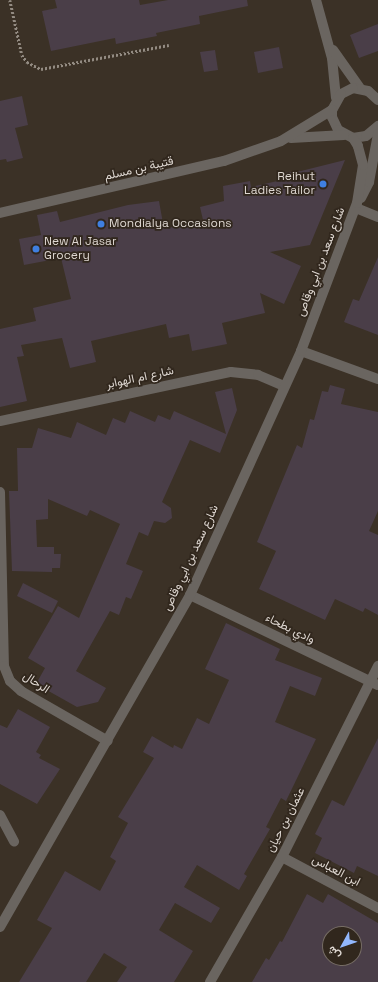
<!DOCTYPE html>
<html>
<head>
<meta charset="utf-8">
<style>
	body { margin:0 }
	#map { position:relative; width:378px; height:982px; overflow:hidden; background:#3b3126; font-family:"Space Grotesk",Vazirmatn,sans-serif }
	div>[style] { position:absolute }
	.building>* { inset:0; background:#4a3e48 }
	.path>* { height:2.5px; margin-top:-1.25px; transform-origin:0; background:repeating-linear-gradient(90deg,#938b82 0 2px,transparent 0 4px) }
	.minor>* { height:10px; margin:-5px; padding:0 5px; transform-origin:5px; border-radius:5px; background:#6a6560 }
	.dots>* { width:11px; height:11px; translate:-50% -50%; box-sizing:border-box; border:2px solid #31271d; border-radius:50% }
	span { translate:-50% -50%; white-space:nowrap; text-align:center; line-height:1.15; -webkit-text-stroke:3.5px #31271d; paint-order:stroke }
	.street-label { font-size:12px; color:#ded7d1 }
	.poi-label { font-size:12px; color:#ded7d1 }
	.right { translate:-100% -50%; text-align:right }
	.left { translate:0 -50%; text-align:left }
	.north { position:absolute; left:322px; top:926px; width:40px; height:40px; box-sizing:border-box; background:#31271d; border:1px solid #766d65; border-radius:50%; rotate:230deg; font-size:11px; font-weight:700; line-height:16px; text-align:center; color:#ded7d1 }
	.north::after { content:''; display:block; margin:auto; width:14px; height:18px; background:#92b7fd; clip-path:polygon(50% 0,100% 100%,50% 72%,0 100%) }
</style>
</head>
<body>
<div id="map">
	<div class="building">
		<div style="clip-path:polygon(55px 0,139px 0,140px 5px,168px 0,247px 0,248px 6px,199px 16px,200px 24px,156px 33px,157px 36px,116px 44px,115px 38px,51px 51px,42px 11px,57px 8px)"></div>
		<div style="clip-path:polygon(378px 24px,378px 51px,359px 58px,350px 35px)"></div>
		<div style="clip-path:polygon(279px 47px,283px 68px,258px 73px,254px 52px)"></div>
		<div style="clip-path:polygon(215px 50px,218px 70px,204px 72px,200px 52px)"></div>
		<div style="clip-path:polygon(22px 96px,28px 125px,15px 128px,23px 158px,7px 162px,6px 159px,0 160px,0 101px)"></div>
		<div style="clip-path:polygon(345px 160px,310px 245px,270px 252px,301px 266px,284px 304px,260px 293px,265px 313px,222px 323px,227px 344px,192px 351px,189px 334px,169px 338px,166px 324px,91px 341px,96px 362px,70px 368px,62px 338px,21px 345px,24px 356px,17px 357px,27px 401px,0 407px,0 329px,36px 321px,33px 308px,71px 299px,61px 258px,24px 265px,19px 239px,41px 235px,37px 215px,57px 211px,60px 222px,128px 205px,159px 201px,164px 229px,203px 220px,200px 207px,224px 201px,223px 186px,250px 181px,251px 187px,282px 180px,281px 173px,301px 171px)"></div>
		<div style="clip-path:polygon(378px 257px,378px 335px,344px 322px,353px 299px,359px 301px)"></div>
		<div style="clip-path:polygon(330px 385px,345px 389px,341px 404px,378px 412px,378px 511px,369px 531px,378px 535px,378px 615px,365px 608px,363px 612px,335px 599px,325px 620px,259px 589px,276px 551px,257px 542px,297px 445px,302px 448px,310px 419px,314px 420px,322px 391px,328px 392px)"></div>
		<div style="clip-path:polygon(232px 388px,237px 410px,220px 453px,190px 440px,162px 502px,171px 508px,172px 518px,165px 523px,154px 521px,148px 536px,139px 532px,126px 564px,143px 571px,131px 599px,126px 597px,119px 615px,110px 611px,76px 671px,106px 688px,98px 702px,77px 707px,36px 684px,45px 668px,28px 658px,58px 606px,79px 618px,120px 524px,90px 510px,87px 516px,48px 499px,48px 519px,36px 520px,37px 547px,54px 547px,54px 554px,61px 554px,60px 568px,52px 568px,52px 572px,12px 571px,9px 491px,18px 491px,17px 448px,32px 448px,38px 428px,71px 438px,77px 422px,106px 435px,113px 418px,125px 423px,130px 411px,155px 422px,158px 415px,170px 420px,174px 411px,226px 434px,215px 392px)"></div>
		<div style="clip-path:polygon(23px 583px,58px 601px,52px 613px,17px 596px)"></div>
		<div style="clip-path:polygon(226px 623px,280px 649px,275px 660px,322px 678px,315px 696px,290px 686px,275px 722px,316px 739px,286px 801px,281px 798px,266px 827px,270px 829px,244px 874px,247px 876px,239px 890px,197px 865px,184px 887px,220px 908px,211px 923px,175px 903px,159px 930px,193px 951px,174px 982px,117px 982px,127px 967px,104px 953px,86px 982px,19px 982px,52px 928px,37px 920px,65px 871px,100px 891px,116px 861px,110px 857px,128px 823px,118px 817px,154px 758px,143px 752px,152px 736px,173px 748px,174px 745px,182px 749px,197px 718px,209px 724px,229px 680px,205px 669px)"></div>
		<div style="clip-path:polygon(18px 709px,50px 727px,36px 752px,41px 755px,39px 758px,60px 769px,37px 804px,0 784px,0 725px,7px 728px)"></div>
		<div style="clip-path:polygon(378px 738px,378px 876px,357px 866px,354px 873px,315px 853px,322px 838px,315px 834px,332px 800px,344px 806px)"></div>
		<div style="clip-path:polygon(evenodd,307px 894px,323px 903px,328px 894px,378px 923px,378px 982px,252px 982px,266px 958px,269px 960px,280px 941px,282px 942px,307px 894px,330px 934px,354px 934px,354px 958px,330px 958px,330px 934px)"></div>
	</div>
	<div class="path">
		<div style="left:10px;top:0;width:56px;rotate:77.7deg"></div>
		<div style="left:22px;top:55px;width:9px;rotate:54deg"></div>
		<div style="left:27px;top:62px;width:16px;rotate:27deg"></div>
		<div style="left:41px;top:69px;width:130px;rotate:-10.6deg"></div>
	</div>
	<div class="minor">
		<div style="left:316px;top:0;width:60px;rotate:74.6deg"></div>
		<div style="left:332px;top:58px;width:40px;rotate:84.3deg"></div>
		<div style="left:333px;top:50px;width:47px;rotate:54.6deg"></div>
		<div style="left:378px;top:100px;width:13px;rotate:-138deg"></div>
		<div style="left:368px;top:91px;width:15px;rotate:-169deg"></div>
		<div style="left:353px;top:88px;width:13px;rotate:153deg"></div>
		<div style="left:341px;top:94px;width:18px;rotate:119deg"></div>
		<div style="left:332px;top:110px;width:7px;rotate:90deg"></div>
		<div style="left:332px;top:117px;width:14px;rotate:65deg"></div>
		<div style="left:338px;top:130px;width:17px;rotate:28deg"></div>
		<div style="left:353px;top:138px;width:13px;rotate:-9deg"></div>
		<div style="left:366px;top:136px;width:16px;rotate:-40deg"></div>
		<div style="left:291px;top:138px;width:53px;rotate:-3.2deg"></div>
		<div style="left:361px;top:198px;width:18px;rotate:-63deg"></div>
		<div style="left:369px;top:182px;width:49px;rotate:-79.4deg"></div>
		<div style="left:356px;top:208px;width:24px;rotate:22deg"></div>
		<div style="left:0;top:213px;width:230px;rotate:-13.1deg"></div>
		<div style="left:224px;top:161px;width:60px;rotate:-19.3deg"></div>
		<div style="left:281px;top:141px;width:60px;rotate:-31.3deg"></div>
		<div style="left:301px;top:351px;width:82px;rotate:20deg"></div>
		<div style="left:0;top:421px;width:236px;rotate:-12deg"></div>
		<div style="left:231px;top:372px;width:27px;rotate:6deg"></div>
		<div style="left:258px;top:375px;width:28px;rotate:23deg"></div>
		<div style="left:0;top:492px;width:174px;rotate:88.7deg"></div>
		<div style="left:4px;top:666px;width:16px;rotate:68deg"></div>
		<div style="left:10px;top:681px;width:15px;rotate:42deg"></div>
		<div style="left:21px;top:691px;width:100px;rotate:29.9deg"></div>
		<div style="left:190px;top:595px;width:208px;rotate:25.6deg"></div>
		<div style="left:0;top:815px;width:30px;rotate:62deg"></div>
		<div style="left:282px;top:857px;width:109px;rotate:28deg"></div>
		<div style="left:0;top:927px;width:383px;rotate:-60.2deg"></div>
		<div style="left:190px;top:595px;width:268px;rotate:-65.5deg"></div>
		<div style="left:301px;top:351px;width:158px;rotate:-69.3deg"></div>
		<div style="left:357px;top:203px;width:38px;rotate:-81deg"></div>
		<div style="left:363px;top:165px;width:20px;rotate:-105deg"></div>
		<div style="left:358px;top:146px;width:9px;rotate:-122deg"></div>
		<div style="left:210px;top:982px;width:144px;rotate:-60.1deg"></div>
		<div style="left:282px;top:857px;width:214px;rotate:-63.3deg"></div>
	</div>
	<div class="dots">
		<div style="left:323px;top:184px;background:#3f7fe0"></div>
		<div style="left:101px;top:224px;background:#3f7fe0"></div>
		<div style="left:36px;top:249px;background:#3f7fe0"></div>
	</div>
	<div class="street-label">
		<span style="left:139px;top:169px;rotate:-13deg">قتيبة بن مسلم</span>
		<span style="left:321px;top:262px;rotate:-69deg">شارع سعد بن ابي وقاص</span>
		<span style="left:140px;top:378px;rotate:-12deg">شارع ام الهوابر</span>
		<span style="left:191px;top:558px;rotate:-65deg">شارع سعد بن ابي وقاص</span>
		<span style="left:290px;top:629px;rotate:26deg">وادي بطحاء</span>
		<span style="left:36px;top:683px;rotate:34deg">الرحال</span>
		<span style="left:286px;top:820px;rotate:-63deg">عثمان بن حيان</span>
		<span style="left:336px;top:871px;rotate:28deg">ابن العباس</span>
	</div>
	<div class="poi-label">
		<span class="right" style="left:315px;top:184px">Reihut<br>Ladies Tailor</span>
		<span class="left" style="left:109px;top:224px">Mondialya Occasions</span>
		<span class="left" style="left:44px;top:249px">New Al Jasar<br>Grocery</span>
	</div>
	<div class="north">ش</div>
</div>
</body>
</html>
